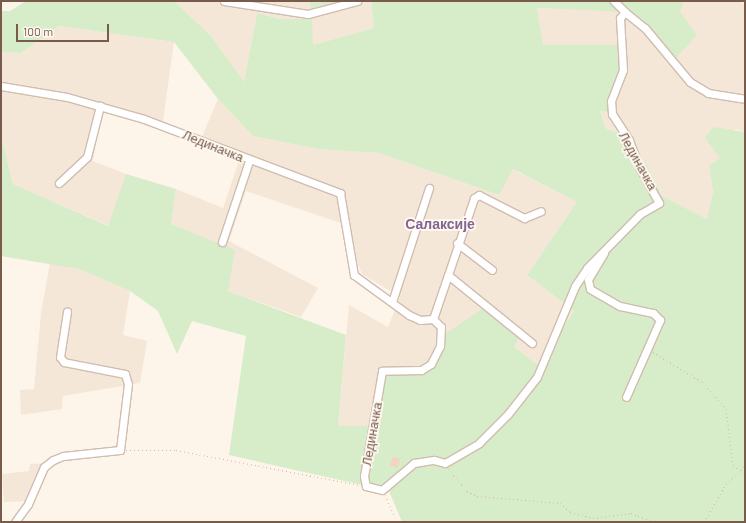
<!DOCTYPE html>
<html>
<head>
<meta charset="utf-8">
<style>
	body { margin:0 }
	#map { position:relative; width:746px; height:523px; overflow:hidden; background:#fdf5ea; font-family:Barlow,sans-serif }
	div>[style] { position:absolute }
	.residential>* { inset:0; background:#f5e7d8 }
	.green>* { inset:0; background:#d7ecc8 }
	.building>* { inset:0; background:#f3d3c1 }
	.path>* { height:1px; margin-top:-0.5px; transform-origin:0; background:repeating-linear-gradient(90deg,#d9b6a4 0 1px,transparent 0 4px) }
	.roads { filter:drop-shadow(1px 0 #d0bdaf) drop-shadow(-1px 0 #d0bdaf) drop-shadow(0 1px #d0bdaf) drop-shadow(0 -1px #d0bdaf) }
	.minor>* { height:7px; margin:-3.5px; padding:0 3.5px; transform-origin:3.5px; border-radius:3.5px; background:#fff }
	span { translate:-50% -50%; white-space:nowrap; text-align:center; line-height:1.15; -webkit-text-stroke:3.5px #fff9f1; paint-order:stroke }
	.street-label { font-size:13px; color:#795b4c }
	.neighbourhood-label { font-size:14px; color:#836594; font-weight:700 }
	.frame { position:absolute; inset:0; border:2px solid #795b4c; pointer-events:none }
	.scale { position:absolute; left:16px; top:24px; width:93px; height:18px; box-sizing:border-box; border:2px solid #795b4c; border-top:0; padding-left:5px; font-size:12px; line-height:14px; white-space:nowrap; color:#795b4c; -webkit-text-stroke:3px #fff9f1; paint-order:stroke }
</style>
</head>
<body>
<div id="map">
	<div class="residential">
		<div style="clip-path:polygon(174px 1px,310px 1px,311px 11px,343px 1px,371px 1px,374px 28px,313px 45px,311px 19px,280px 19px,257px 13px,244px 83px,211px 36px)"></div>
		<div style="clip-path:polygon(684px 1px,740px 1px,745px 5px,745px 132px,735px 129px,721px 158px,709px 166px,713px 192px,707px 219px,662px 196px,647px 165px,620px 133px,606px 129px,600px 111px,613px 113px,542px 45px,537px 8px,680px 12px)"></div>
		<div style="clip-path:polygon(59px 26px,174px 42px,162px 128px,102px 109px,93px 161px,126px 174px,109px 226px,13px 184px,1px 135px,1px 52px,21px 53px)"></div>
		<div style="clip-path:polygon(218px 99px,253px 136px,318px 149px,379px 153px,499px 195px,512px 169px,577px 202px,527px 275px,574px 311px,538px 365px,514px 347px,445px 334px,429px 372px,374px 426px,338px 426px,349px 305px,388px 327px,400px 297px,362px 274px,341px 223px,246px 191px,229px 241px,318px 288px,301px 317px,228px 291px,171px 224px,176px 189px,223px 208px,238px 163px,198px 146px)"></div>
		<div style="clip-path:polygon(50px 263px,79px 269px,130px 291px,123px 335px,147px 341px,140px 383px,63px 396px,62px 409px,21px 415px,20px 390px,34px 389px,41px 313px)"></div>
		<div style="clip-path:polygon(50px 463px,32px 501px,4px 502px,2px 474px,29px 471px,30px 464px)"></div>
	</div>
	<div class="green">
		<div style="clip-path:polygon(26px 1px,174px 1px,211px 36px,244px 82px,257px 13px,280px 19px,312px 19px,313px 45px,374px 28px,371px 1px,684px 1px,680px 12px,697px 35px,673px 61px,628px 12px,537px 8px,543px 45px,624px 45px,613px 113px,600px 111px,606px 129px,620px 133px,647px 165px,662px 196px,707px 219px,713px 192px,709px 166px,720px 158px,705px 138px,713px 127px,745px 132px,745px 522px,402px 522px,389px 491px,229px 455px,246px 336px,192px 321px,177px 354px,158px 311px,130px 291px,79px 269px,1px 256px,1px 135px,13px 184px,108px 226px,126px 174px,176px 189px,171px 224px,235px 250px,228px 291px,346px 335px,338px 426px,374px 426px,384px 370px,429px 372px,445px 334px,482px 309px,520px 335px,514px 347px,538px 365px,574px 311px,527px 275px,577px 202px,513px 169px,499px 195px,379px 153px,318px 149px,253px 136px,218px 99px,174px 42px,59px 26px,21px 53px,1px 52px,1px 11px,10px 11px)"></div>
		<div style="clip-path:polygon(310px 1px,343px 1px,311px 11px)"></div>
	</div>
	<div class="building">
		<div style="clip-path:polygon(393px 457px,400px 459px,397px 468px,390px 465px)"></div>
	</div>
	<div class="path">
		<div style="left:653px;top:352px;width:57px;rotate:31.5deg"></div>
		<div style="left:702px;top:382px;width:36px;rotate:48deg"></div>
		<div style="left:726px;top:409px;width:56px;rotate:82.9deg"></div>
		<div style="left:733px;top:465px;width:6px;rotate:39deg"></div>
		<div style="left:126px;top:450px;width:50px"></div>
		<div style="left:176px;top:450px;width:187px;rotate:10.8deg"></div>
		<div style="left:448px;top:469px;width:29px;rotate:49deg"></div>
		<div style="left:467px;top:491px;width:11px;rotate:27deg"></div>
		<div style="left:477px;top:496px;width:83px;rotate:4.8deg"></div>
		<div style="left:560px;top:503px;width:13px;rotate:42deg"></div>
		<div style="left:570px;top:512px;width:24px;rotate:15deg"></div>
		<div style="left:593px;top:518px;width:38px;rotate:-7deg"></div>
		<div style="left:631px;top:513px;width:25px;rotate:21deg"></div>
		<div style="left:385px;top:495px;width:30px;rotate:66deg"></div>
		<div style="left:704px;top:522px;width:44px;rotate:-59.9deg"></div>
		<div style="left:726px;top:484px;width:26px;rotate:-43deg"></div>
	</div>
	<div class="roads">
		<div class="minor">
			<div style="left:224px;top:1px;width:85px;rotate:8.8deg"></div>
			<div style="left:308px;top:14px;width:51px;rotate:-14.9deg"></div>
			<div style="left:625px;top:12px;width:26px;rotate:39deg"></div>
			<div style="left:645px;top:28px;width:70px;rotate:50.2deg"></div>
			<div style="left:690px;top:82px;width:21px;rotate:31deg"></div>
			<div style="left:708px;top:93px;width:37px;rotate:9deg"></div>
			<div style="left:1px;top:86px;width:67px;rotate:9.5deg"></div>
			<div style="left:67px;top:97px;width:80px;rotate:15.9deg"></div>
			<div style="left:144px;top:119px;width:210px;rotate:20.7deg"></div>
			<div style="left:340px;top:193px;width:83px;rotate:80.3deg"></div>
			<div style="left:354px;top:275px;width:68px;rotate:36deg"></div>
			<div style="left:409px;top:315px;width:12px;rotate:24deg"></div>
			<div style="left:420px;top:320px;width:13px;rotate:-4deg"></div>
			<div style="left:433px;top:319px;width:11px;rotate:45deg"></div>
			<div style="left:441px;top:327px;width:19px;rotate:93deg"></div>
			<div style="left:440px;top:346px;width:20px;rotate:117deg"></div>
			<div style="left:431px;top:364px;width:12px;rotate:149deg"></div>
			<div style="left:421px;top:370px;width:39px;rotate:179deg"></div>
			<div style="left:382px;top:371px;width:107px;rotate:99.7deg"></div>
			<div style="left:364px;top:476px;width:10px;rotate:79deg"></div>
			<div style="left:366px;top:486px;width:16px;rotate:14deg"></div>
			<div style="left:382px;top:490px;width:42px;rotate:-40.2deg"></div>
			<div style="left:414px;top:463px;width:20px;rotate:-9deg"></div>
			<div style="left:434px;top:460px;width:11px;rotate:15deg"></div>
			<div style="left:445px;top:463px;width:39px;rotate:-30deg"></div>
			<div style="left:479px;top:443px;width:41px;rotate:-45deg"></div>
			<div style="left:508px;top:414px;width:47px;rotate:-51.9deg"></div>
			<div style="left:537px;top:377px;width:99px;rotate:-67.3deg"></div>
			<div style="left:575px;top:286px;width:22px;rotate:-56deg"></div>
			<div style="left:587px;top:268px;width:76px;rotate:-45.5deg"></div>
			<div style="left:640px;top:214px;width:22px;rotate:-30deg"></div>
			<div style="left:659px;top:203px;width:39px;rotate:-119deg"></div>
			<div style="left:640px;top:169px;width:31px;rotate:-111deg"></div>
			<div style="left:629px;top:140px;width:31px;rotate:-123deg"></div>
			<div style="left:612px;top:114px;width:13px;rotate:-94deg"></div>
			<div style="left:611px;top:101px;width:33px;rotate:-69deg"></div>
			<div style="left:623px;top:70px;width:52px;rotate:-93.3deg"></div>
			<div style="left:620px;top:18px;width:8px;rotate:-50deg"></div>
			<div style="left:625px;top:12px;width:16px;rotate:-135deg"></div>
			<div style="left:59px;top:183px;width:38px;rotate:-43deg"></div>
			<div style="left:87px;top:157px;width:53px;rotate:-75.7deg"></div>
			<div style="left:222px;top:242px;width:85px;rotate:-71.6deg"></div>
			<div style="left:457px;top:243px;width:44px;rotate:37.6deg"></div>
			<div style="left:604px;top:253px;width:31px;rotate:121deg"></div>
			<div style="left:588px;top:280px;width:9px;rotate:77deg"></div>
			<div style="left:590px;top:289px;width:34px;rotate:30deg"></div>
			<div style="left:620px;top:306px;width:34px;rotate:12deg"></div>
			<div style="left:653px;top:313px;width:10px;rotate:45deg"></div>
			<div style="left:660px;top:320px;width:84px;rotate:113.8deg"></div>
			<div style="left:448px;top:275px;width:81px;rotate:-71.3deg"></div>
			<div style="left:474px;top:198px;width:6px;rotate:-31deg"></div>
			<div style="left:479px;top:195px;width:51px;rotate:27.1deg"></div>
			<div style="left:524px;top:218px;width:18px;rotate:-22deg"></div>
			<div style="left:392px;top:302px;width:120px;rotate:-72deg"></div>
			<div style="left:433px;top:319px;width:46px;rotate:-71.2deg"></div>
			<div style="left:448px;top:275px;width:108px;rotate:39deg"></div>
			<div style="left:15px;top:522px;width:22px;rotate:-54deg"></div>
			<div style="left:28px;top:504px;width:40px;rotate:-66.6deg"></div>
			<div style="left:44px;top:467px;width:11px;rotate:-38deg"></div>
			<div style="left:53px;top:460px;width:11px;rotate:-22deg"></div>
			<div style="left:63px;top:456px;width:57px;rotate:-6deg"></div>
			<div style="left:120px;top:450px;width:66px;rotate:-83.1deg"></div>
			<div style="left:128px;top:384px;width:10px;rotate:-107deg"></div>
			<div style="left:125px;top:374px;width:62px;rotate:-168.9deg"></div>
			<div style="left:64px;top:362px;width:6px;rotate:-129deg"></div>
			<div style="left:60px;top:357px;width:46px;rotate:-81.2deg"></div>
		</div>
	</div>
	<div class="street-label">
		<span style="left:213px;top:146px;rotate:22deg">Лединачка</span>
		<span style="left:638px;top:161px;rotate:61deg">Лединачка</span>
		<span style="left:372px;top:434px;rotate:-80deg">Лединачка</span>
	</div>
	<div class="neighbourhood-label">
		<span style="left:440px;top:224px">Салаксије</span>
	</div>
	<div class="frame"></div>
	<div class="scale">100 m</div>
</div>
</body>
</html>
